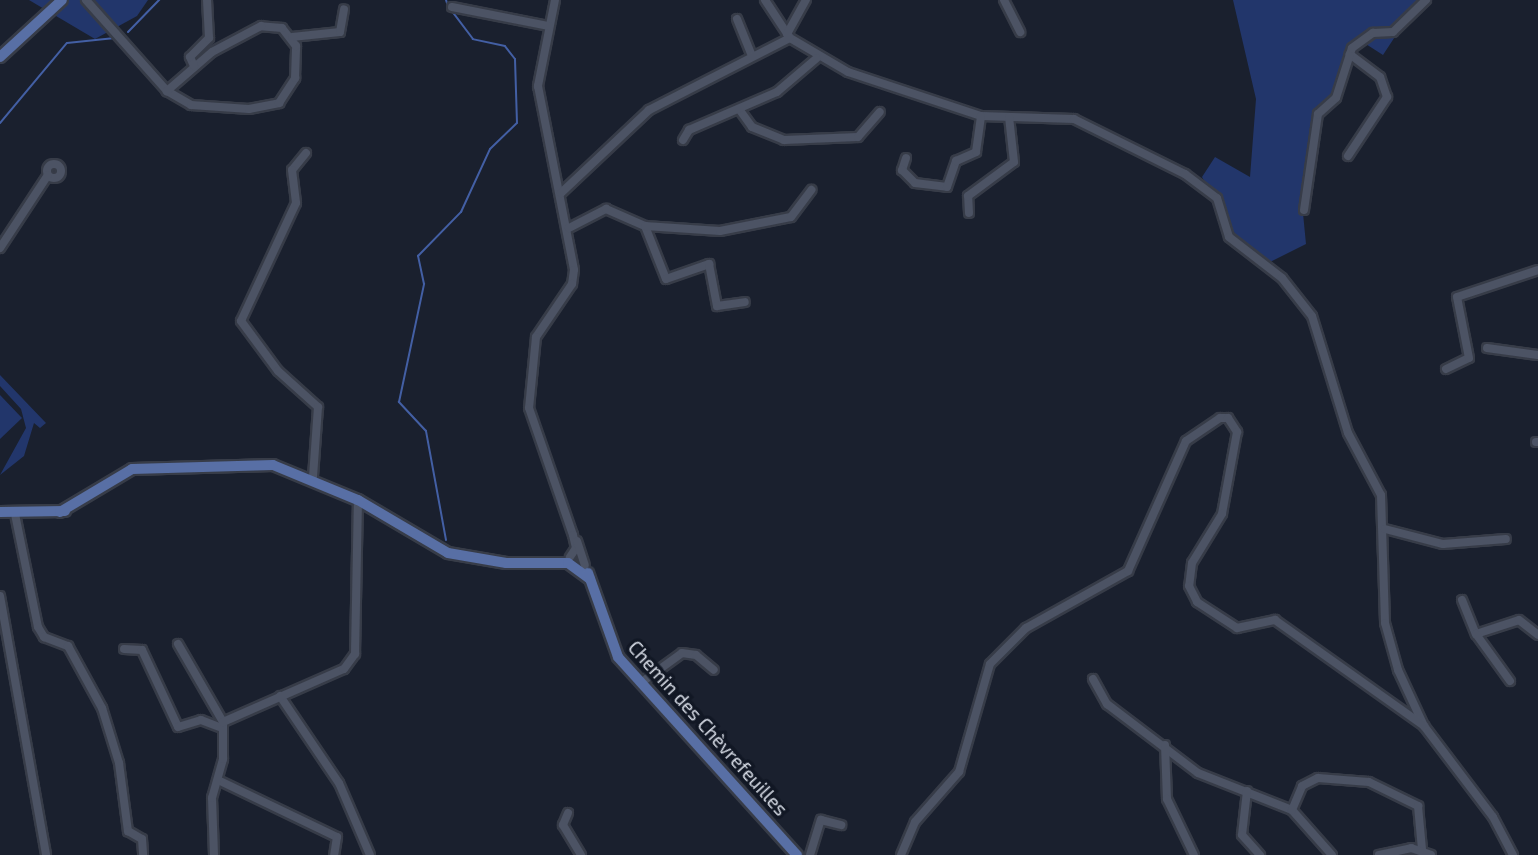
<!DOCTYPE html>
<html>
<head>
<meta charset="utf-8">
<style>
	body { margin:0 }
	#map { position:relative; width:1538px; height:855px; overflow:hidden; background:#1a202e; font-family:"Exo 2",sans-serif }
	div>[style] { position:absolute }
	.green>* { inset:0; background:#22366b }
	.stream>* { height:2px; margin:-1px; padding:0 1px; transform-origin:1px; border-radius:1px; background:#435fa4 }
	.roads { filter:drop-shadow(2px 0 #373c48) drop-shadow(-2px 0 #373c48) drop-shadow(0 2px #373c48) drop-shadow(0 -2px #373c48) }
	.minor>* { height:8px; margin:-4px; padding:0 4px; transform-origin:4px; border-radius:4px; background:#4c5364 }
	.minor>.ring { margin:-4px; padding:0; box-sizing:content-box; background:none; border:8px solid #4c5364; border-radius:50% }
	.major>* { height:10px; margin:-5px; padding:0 5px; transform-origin:5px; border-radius:5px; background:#586fa5 }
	span { translate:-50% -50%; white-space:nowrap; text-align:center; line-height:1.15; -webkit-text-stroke:7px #111724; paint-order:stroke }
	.street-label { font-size:19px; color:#d7dce6 }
</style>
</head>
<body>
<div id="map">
	<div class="green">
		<div style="clip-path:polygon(29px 0,148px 0,137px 16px,95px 39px)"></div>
		<div style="clip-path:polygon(1233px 0,1419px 0,1383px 55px,1358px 39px,1345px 50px,1333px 93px,1313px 110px,1302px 203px,1306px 244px,1268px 263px,1243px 248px,1202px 177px,1215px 157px,1250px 177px,1256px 99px)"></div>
		<div style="clip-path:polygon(0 375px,46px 423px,40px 428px,34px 423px,24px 456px,0 475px,26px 428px,21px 409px,0 386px)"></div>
		<div style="clip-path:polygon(0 395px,22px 418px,0 439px)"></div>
	</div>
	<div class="stream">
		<div style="left:446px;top:0;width:6px;rotate:72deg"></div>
		<div style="left:128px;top:32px;width:45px;rotate:-45.9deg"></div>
		<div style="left:0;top:123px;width:104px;rotate:-50.1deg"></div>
		<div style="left:67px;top:43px;width:48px;rotate:-5.9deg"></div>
		<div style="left:446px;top:540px;width:111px;rotate:-100.4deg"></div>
		<div style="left:426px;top:431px;width:40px;rotate:-133deg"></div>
		<div style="left:399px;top:402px;width:121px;rotate:-78deg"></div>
		<div style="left:424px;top:284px;width:29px;rotate:-102deg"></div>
		<div style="left:418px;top:256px;width:62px;rotate:-45.7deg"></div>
		<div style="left:461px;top:212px;width:69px;rotate:-65.3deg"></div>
		<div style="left:490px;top:149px;width:37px;rotate:-44deg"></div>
		<div style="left:517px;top:123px;width:64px;rotate:-91.8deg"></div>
		<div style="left:515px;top:59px;width:16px;rotate:-128deg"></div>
		<div style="left:505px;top:46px;width:33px;rotate:-168deg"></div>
		<div style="left:473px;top:39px;width:35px;rotate:-127deg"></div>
	</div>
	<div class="roads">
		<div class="minor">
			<div style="left:86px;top:0;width:122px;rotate:48.3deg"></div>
			<div style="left:167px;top:91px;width:28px;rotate:30deg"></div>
			<div style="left:191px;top:105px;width:58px;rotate:3.9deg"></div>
			<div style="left:249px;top:109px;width:31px;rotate:-11deg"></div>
			<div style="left:279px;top:103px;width:30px;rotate:-57deg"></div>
			<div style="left:295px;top:78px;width:32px;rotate:-88deg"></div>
			<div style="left:296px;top:46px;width:23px;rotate:-128deg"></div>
			<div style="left:282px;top:28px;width:21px;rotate:-175deg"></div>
			<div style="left:261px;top:26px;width:55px;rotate:152deg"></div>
			<div style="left:212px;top:52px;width:60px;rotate:139.1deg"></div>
			<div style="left:555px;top:0;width:88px;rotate:101.2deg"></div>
			<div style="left:538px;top:86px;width:187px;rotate:78.9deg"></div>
			<div style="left:574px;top:270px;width:14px;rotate:98deg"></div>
			<div style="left:572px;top:284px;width:64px;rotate:124.2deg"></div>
			<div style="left:536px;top:337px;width:71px;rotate:95.6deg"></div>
			<div style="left:529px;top:408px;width:134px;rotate:70.9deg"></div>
			<div style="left:573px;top:535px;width:13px;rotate:77deg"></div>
			<div style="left:576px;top:548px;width:11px;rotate:124deg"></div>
			<div style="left:765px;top:0;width:45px;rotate:56.7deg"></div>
			<div style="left:790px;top:38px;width:67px;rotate:30.4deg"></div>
			<div style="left:848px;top:72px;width:140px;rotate:18.3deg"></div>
			<div style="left:981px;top:116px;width:93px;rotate:1.8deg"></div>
			<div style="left:1074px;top:119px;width:124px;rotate:26.4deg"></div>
			<div style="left:1185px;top:174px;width:40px;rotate:37deg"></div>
			<div style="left:1217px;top:198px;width:41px;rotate:72.9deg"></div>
			<div style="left:1229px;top:237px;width:67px;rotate:37.7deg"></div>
			<div style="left:1282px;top:278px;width:48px;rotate:51.7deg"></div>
			<div style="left:1312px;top:316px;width:122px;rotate:72.9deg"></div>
			<div style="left:1348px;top:433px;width:70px;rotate:62deg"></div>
			<div style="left:1381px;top:495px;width:128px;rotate:88.2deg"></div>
			<div style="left:1385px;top:623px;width:49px;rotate:74.5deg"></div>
			<div style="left:1398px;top:670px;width:62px;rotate:65.1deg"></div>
			<div style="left:1424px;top:726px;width:114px;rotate:52.8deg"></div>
			<div style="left:1493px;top:817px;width:43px;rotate:62.2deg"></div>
			<div style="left:1004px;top:0;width:36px;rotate:63deg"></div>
			<div style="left:452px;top:7px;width:99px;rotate:11.1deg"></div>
			<div style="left:737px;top:19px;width:40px;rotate:68deg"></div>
			<div style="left:787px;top:34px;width:39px;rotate:-61deg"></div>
			<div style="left:292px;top:37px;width:48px;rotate:-5.9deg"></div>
			<div style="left:340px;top:32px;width:23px;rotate:-80deg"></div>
			<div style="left:194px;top:66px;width:10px;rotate:-114deg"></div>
			<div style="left:190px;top:57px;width:27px;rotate:-45deg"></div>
			<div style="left:209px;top:38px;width:38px;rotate:-93deg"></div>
			<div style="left:739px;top:109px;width:22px;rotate:54deg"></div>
			<div style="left:752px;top:127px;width:35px;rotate:22deg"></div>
			<div style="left:784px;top:140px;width:74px;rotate:-2.3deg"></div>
			<div style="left:858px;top:137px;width:33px;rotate:-49deg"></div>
			<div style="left:683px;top:140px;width:12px;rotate:-59deg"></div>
			<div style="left:689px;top:130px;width:96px;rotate:-23.4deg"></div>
			<div style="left:777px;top:92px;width:52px;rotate:-40.4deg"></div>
			<div style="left:306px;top:153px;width:22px;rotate:129deg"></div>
			<div style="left:292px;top:170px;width:33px;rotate:83deg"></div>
			<div style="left:296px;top:203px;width:130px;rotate:115deg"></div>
			<div style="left:241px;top:321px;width:62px;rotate:53.5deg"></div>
			<div style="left:278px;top:371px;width:54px;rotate:42deg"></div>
			<div style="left:318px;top:407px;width:70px;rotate:94.1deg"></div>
			<div style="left:1348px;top:156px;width:71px;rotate:-56.5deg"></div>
			<div style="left:1387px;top:97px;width:21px;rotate:-109deg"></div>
			<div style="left:1380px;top:77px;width:38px;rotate:-143deg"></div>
			<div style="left:906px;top:158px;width:13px;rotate:108deg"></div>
			<div style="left:902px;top:170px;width:18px;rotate:45deg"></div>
			<div style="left:915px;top:183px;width:32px;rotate:7deg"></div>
			<div style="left:947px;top:187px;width:28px;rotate:-71deg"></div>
			<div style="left:956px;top:161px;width:22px;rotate:-24deg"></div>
			<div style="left:976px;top:152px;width:36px;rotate:-82deg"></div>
			<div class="ring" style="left:47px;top:164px;width:6px;height:6px"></div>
			<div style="left:561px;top:193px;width:121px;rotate:-43.3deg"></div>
			<div style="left:649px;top:110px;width:158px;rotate:-27.1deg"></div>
			<div style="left:1304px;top:210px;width:97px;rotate:-81.7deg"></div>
			<div style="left:1318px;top:114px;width:24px;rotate:-42deg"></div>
			<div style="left:1336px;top:98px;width:52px;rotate:-72.3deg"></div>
			<div style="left:1352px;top:48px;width:26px;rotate:-36deg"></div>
			<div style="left:1373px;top:33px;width:20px;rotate:-3deg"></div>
			<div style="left:1393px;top:32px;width:46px;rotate:-44.1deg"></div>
			<div style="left:969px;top:213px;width:17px;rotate:-93deg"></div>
			<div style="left:968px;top:196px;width:57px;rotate:-36.5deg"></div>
			<div style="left:1014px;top:162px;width:45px;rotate:-96.3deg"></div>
			<div style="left:645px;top:226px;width:57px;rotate:68.4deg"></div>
			<div style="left:666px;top:279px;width:46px;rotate:-19.2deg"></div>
			<div style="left:709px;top:264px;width:43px;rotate:79.2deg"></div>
			<div style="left:717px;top:306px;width:28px;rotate:-8deg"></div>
			<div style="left:569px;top:228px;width:42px;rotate:-27.2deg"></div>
			<div style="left:606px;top:209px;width:43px;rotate:23.6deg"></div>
			<div style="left:645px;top:226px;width:75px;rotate:3.8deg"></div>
			<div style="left:720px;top:231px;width:72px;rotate:-11.2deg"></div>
			<div style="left:791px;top:217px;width:34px;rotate:-53deg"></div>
			<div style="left:0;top:248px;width:87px;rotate:-56.7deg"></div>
			<div style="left:1487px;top:348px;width:51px;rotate:7.8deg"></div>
			<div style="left:1446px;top:369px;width:25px;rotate:-26deg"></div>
			<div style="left:1469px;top:358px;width:62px;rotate:-101.1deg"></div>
			<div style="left:1457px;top:297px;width:85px;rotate:-18.4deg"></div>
			<div style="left:1536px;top:442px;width:2px"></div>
			<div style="left:15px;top:514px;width:115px;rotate:78.5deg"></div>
			<div style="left:38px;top:627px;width:12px;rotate:59deg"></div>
			<div style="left:44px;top:637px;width:26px;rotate:21deg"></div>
			<div style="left:68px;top:646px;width:71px;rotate:61.3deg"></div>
			<div style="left:102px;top:708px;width:58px;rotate:72.8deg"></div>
			<div style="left:119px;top:763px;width:69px;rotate:82.5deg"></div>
			<div style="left:128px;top:831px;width:16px;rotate:30deg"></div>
			<div style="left:142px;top:839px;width:16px;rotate:86deg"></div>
			<div style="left:1385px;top:529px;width:60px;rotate:14.5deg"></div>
			<div style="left:1443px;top:544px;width:63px;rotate:-4.5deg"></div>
			<div style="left:577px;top:541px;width:25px;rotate:72deg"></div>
			<div style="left:0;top:596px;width:263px;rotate:79.9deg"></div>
			<div style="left:1462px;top:600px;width:37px;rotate:68deg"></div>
			<div style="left:1476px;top:634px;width:45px;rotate:-18deg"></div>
			<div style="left:1519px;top:620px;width:24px;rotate:38deg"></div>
			<div style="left:1476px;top:634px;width:58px;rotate:54.1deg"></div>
			<div style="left:178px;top:644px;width:90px;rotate:60deg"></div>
			<div style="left:124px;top:649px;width:18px;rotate:3deg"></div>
			<div style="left:142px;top:650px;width:85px;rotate:64.9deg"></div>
			<div style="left:178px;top:727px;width:24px;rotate:-17deg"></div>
			<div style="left:201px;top:720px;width:22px;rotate:21deg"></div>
			<div style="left:1093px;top:679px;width:29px;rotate:61deg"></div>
			<div style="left:1107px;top:704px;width:114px;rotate:37.2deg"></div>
			<div style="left:1198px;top:773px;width:101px;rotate:21.5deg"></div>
			<div style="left:1292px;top:810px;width:60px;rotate:48.4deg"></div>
			<div style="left:642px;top:682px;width:49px;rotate:-35.9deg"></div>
			<div style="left:682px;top:653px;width:14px;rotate:8deg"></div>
			<div style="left:696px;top:655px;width:23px;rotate:40deg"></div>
			<div style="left:280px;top:696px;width:105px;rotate:55.9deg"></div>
			<div style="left:339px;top:783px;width:78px;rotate:66.7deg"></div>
			<div style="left:1165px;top:745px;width:54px;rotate:87.9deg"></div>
			<div style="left:1167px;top:799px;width:62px;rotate:64.3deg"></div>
			<div style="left:218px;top:780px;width:132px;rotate:25.6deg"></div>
			<div style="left:337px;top:837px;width:18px;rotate:99deg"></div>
			<div style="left:1247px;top:791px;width:44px;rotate:96.5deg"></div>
			<div style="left:1242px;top:835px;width:27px;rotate:48deg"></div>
			<div style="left:1292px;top:810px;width:26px;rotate:-67deg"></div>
			<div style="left:1302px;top:786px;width:18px;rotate:-27deg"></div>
			<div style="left:1318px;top:778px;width:51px;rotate:4.5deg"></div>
			<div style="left:1369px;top:782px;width:55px;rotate:26.1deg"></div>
			<div style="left:1418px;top:806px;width:43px;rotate:84.7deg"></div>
			<div style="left:568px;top:813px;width:13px;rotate:113deg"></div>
			<div style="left:563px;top:825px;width:35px;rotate:59deg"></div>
			<div style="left:214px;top:855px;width:57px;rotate:-92deg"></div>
			<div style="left:212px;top:798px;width:41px;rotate:-74.2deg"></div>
			<div style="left:223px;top:759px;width:37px;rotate:-90deg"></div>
			<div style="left:223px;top:722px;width:132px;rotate:-23.7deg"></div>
			<div style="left:344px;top:669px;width:19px;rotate:-54deg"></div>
			<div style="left:355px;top:654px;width:154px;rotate:-88.9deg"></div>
			<div style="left:810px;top:855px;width:37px;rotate:-73deg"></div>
			<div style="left:821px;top:820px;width:21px;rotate:14deg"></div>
			<div style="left:901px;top:855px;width:36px;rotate:-67deg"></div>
			<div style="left:915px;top:822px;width:67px;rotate:-48.7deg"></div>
			<div style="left:959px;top:772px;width:112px;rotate:-74deg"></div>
			<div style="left:990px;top:664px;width:51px;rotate:-45deg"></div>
			<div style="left:1026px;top:628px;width:117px;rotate:-29.2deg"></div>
			<div style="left:1128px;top:571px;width:142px;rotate:-66deg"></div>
			<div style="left:1186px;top:441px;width:41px;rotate:-34.1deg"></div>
			<div style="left:1220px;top:418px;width:8px"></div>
			<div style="left:1228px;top:418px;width:17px;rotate:57deg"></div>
			<div style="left:1237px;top:432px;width:83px;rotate:100.4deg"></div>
			<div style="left:1222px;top:514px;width:57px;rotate:121.5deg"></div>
			<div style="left:1192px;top:563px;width:23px;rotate:97deg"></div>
			<div style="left:1189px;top:586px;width:18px;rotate:63deg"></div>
			<div style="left:1197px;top:602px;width:48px;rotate:33deg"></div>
			<div style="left:1237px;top:628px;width:39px;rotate:-12deg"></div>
			<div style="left:1275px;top:620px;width:183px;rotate:35.4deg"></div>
			<div style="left:1379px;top:855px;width:33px;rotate:-12deg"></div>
			<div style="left:1411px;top:848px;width:21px;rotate:19deg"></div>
		</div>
		<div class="major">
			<div style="left:0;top:57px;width:84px;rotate:-42.6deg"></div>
			<div style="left:0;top:512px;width:65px;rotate:-0.9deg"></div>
			<div style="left:60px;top:512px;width:84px;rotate:-30.8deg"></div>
			<div style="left:132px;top:469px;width:141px;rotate:-1.6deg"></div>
			<div style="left:273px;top:465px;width:92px;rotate:22.4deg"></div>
			<div style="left:358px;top:500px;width:104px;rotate:30.5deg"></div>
			<div style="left:448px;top:553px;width:59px;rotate:9.8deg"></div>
			<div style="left:506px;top:563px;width:62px"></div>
			<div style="left:568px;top:563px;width:27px;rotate:36deg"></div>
			<div style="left:588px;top:573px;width:89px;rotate:70.3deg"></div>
			<div style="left:618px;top:657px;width:267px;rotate:47.9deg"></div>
		</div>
	</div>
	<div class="street-label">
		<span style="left:708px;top:728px;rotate:48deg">Chemin des Chèvrefeuilles</span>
	</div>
</div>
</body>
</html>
